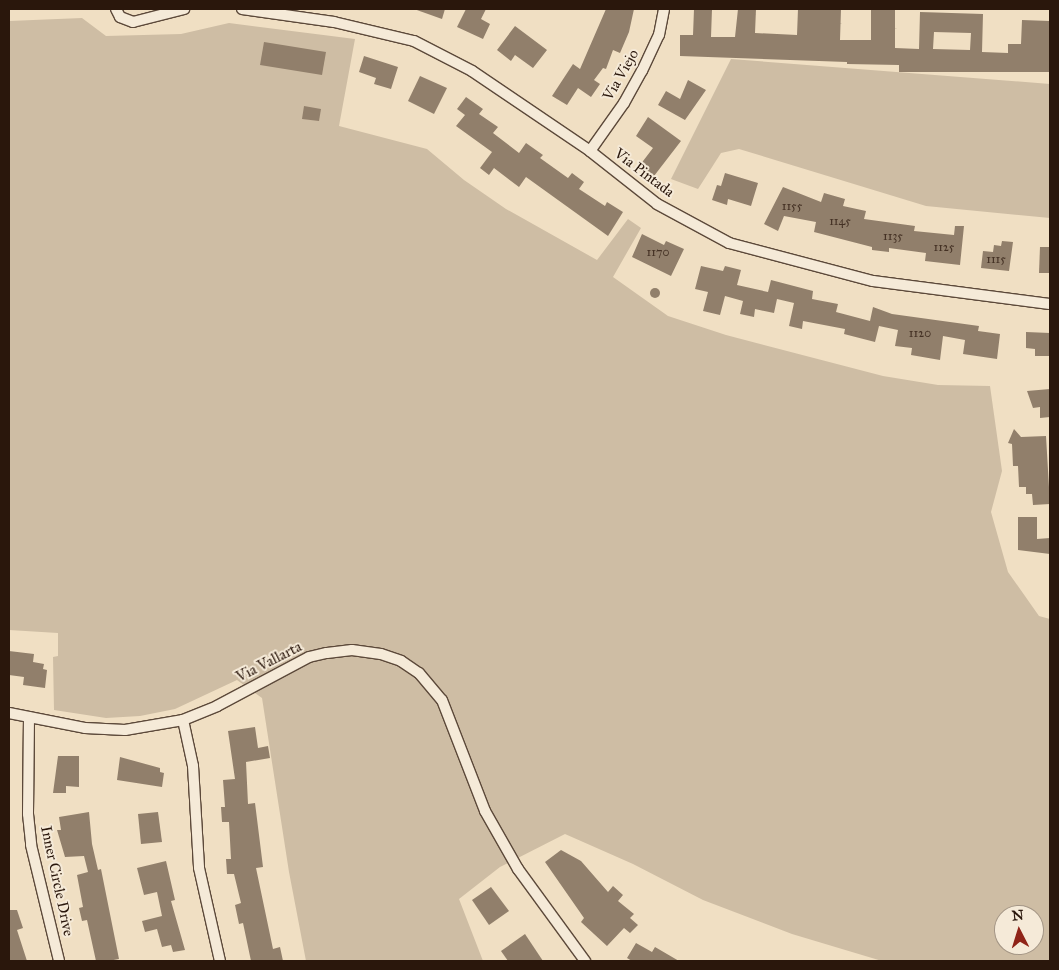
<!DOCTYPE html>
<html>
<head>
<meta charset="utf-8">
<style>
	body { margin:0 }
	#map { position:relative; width:1059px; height:970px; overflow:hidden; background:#f0dfc3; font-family:"IM FELL Great Primer",serif }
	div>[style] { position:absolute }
	.green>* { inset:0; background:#cebda4 }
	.building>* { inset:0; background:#917f6b }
	.round { border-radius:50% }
	.roads { filter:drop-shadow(1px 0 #5c493a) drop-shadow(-1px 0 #5c493a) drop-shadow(0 1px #5c493a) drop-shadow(0 -1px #5c493a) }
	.street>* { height:10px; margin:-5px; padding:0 5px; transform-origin:5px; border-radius:5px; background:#f5ead8 }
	span { translate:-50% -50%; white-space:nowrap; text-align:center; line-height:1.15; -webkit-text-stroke:4px #f5ead8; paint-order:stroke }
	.number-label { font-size:12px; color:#443124 }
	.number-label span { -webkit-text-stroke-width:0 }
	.street-label { font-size:15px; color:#2a170c }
	.frame { position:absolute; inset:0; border:10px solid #2a170c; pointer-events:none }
	.north { position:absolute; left:994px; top:905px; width:50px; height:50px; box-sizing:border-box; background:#f5ead8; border:1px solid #a49686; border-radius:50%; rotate:355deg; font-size:14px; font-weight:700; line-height:20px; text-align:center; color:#2a170c }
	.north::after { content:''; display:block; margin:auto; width:18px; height:22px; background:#8f2418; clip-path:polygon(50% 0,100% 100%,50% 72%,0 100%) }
</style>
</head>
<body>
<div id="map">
	<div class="green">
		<div style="clip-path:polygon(evenodd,82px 18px,106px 36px,181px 34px,229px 23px,355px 39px,339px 126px,427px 149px,464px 180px,506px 209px,597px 260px,628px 219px,641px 228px,613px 277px,668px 316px,726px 335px,883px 376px,938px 385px,990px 386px,1002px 471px,991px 512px,1008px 572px,1039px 616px,1050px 619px,1050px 961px,882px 961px,792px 934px,703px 900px,633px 864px,565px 834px,500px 867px,459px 899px,483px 961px,306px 961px,289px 872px,262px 698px,237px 680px,175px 709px,140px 716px,106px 718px,54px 710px,53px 657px,58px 656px,58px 633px,9px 630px,9px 21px,82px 18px,1004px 915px,1034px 915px,1034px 945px,1004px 945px,1004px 915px)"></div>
		<div style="clip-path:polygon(731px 59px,1050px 84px,1050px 218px,926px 206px,739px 149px,721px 153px,698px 189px,671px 179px)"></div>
	</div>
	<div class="building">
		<div style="clip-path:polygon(414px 9px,445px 9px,442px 19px)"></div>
		<div style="clip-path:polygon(466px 9px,486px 9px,481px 19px,490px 24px,483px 39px,457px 27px)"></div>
		<div style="clip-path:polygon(606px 9px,634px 9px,629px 32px,620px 53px,613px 50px,606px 69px,603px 68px,594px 80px,600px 84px,591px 97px,578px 88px,567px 105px,552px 96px,573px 64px,580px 69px)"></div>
		<div style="clip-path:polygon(evenodd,694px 9px,712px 9px,711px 37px,735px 37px,738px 9px,756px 9px,755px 33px,797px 35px,798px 9px,841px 9px,840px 40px,871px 40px,871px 9px,895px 9px,895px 48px,919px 49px,920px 12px,983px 14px,982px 52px,1008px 53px,1008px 44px,1021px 44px,1022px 20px,1050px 21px,1050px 72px,899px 72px,899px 65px,847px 64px,847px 62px,680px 56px,680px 35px,693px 35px,694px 9px,934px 32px,971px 33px,970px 50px,933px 49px,934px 32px)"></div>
		<div style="clip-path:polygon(515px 26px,547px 50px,533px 68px,515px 55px,511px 61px,497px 50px)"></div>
		<div style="clip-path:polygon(264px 42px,326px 52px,322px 75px,260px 65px)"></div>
		<div style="clip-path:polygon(364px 56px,398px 67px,391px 89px,374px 84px,376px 78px,359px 72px)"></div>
		<div style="clip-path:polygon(420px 76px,447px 88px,434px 114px,408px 101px)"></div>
		<div style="clip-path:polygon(688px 80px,706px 90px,685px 120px,658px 105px,666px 91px,680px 99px)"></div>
		<div style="clip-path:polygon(466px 97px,483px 109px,479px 114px,498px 127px,493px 133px,519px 153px,526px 143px,543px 155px,540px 158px,568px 178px,572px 173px,584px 182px,579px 189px,605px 206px,607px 202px,623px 212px,608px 236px,526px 177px,519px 187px,494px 168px,489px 175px,480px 168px,492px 152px,456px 126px,465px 115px,457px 109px)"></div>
		<div style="clip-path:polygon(304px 106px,321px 109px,319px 121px,302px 119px)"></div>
		<div style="clip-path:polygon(648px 117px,681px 141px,654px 176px,640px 165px,653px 148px,636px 136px)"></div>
		<div style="clip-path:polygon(725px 173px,758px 183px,751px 206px,728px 199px,727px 205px,712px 200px,717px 185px,721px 186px)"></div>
		<div style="clip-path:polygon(783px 187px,821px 202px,824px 193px,845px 199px,843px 206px,866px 211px,864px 219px,915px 226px,914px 231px,954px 235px,955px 226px,964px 226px,960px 265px,925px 261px,926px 253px,889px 248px,889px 252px,872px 250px,872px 247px,814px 232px,816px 222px,784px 216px,778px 231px,764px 224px)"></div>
		<div style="clip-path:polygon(642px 234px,664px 245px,666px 241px,684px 249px,671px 276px,632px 257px)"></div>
		<div style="clip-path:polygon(1002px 241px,1013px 242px,1009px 271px,981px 268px,983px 251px,993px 252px,994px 245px,1001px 246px)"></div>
		<div style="clip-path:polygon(1040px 247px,1050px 247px,1050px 273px,1039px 273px)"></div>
		<div style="clip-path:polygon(701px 266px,723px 271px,725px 266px,741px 270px,737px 285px,768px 292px,771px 280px,813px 291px,812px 299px,838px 304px,836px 312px,870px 321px,873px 307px,892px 314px,979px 326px,978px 331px,1000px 334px,997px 359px,963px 354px,965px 340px,943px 336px,940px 360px,911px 355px,912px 348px,895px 346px,898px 330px,879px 326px,875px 342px,844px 334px,845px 329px,803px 321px,802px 329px,789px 326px,794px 303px,777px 299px,774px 313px,755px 309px,754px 317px,740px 314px,743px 301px,725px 296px,720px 315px,703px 311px,708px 292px,695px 289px)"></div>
		<div class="round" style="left:650px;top:288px;width:10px;height:10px"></div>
		<div style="clip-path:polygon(1026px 332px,1050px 333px,1050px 356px,1035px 356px,1035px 349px,1026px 348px)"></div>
		<div style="clip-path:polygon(1050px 389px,1050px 417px,1040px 418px,1040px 407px,1033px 408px,1027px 391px)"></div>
		<div style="clip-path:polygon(1014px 429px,1021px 437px,1046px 436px,1050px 504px,1033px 505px,1032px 494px,1026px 494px,1026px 487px,1019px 487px,1018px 466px,1013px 466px,1012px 444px,1008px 443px)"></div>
		<div style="clip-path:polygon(1018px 517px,1037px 517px,1037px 539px,1050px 538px,1050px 554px,1018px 550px)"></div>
		<div style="clip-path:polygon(9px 651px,34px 654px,33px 662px,44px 664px,43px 669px,47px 670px,45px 688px,23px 685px,24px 677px,9px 675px)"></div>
		<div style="clip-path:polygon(255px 727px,258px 748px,268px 746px,270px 758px,246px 762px,248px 804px,255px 803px,263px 867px,256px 868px,273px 949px,280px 947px,283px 961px,251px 961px,243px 923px,239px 924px,235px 905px,241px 903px,234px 874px,227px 874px,226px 859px,231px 859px,229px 822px,222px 822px,221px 807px,225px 807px,223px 780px,235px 779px,228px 731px)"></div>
		<div style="clip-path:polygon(58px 756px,79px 756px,79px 787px,66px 786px,66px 793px,53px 793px)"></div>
		<div style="clip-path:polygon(120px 757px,160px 768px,160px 772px,164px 773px,162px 787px,117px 780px)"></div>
		<div style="clip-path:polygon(89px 812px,92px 844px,98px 870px,101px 869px,119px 959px,108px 961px,96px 961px,87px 920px,82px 921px,79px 908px,83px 907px,77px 875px,88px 872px,84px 856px,65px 857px,57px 830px,61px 830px,59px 817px)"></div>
		<div style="clip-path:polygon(158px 812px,162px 842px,141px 844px,138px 814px)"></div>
		<div style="clip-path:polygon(561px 850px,581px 861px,608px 892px,613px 886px,623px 895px,618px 901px,634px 914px,630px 918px,638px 925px,630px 933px,624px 928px,607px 946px,581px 922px,584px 918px,545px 862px)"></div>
		<div style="clip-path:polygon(166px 861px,175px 900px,171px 901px,185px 950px,173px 952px,171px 945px,162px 947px,157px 929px,145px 932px,142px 921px,162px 916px,157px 892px,144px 895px,137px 868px)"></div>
		<div style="clip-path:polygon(491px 887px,509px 911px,489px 925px,472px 900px)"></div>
		<div style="clip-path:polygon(9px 910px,17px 910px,23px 928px,17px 930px,27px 961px,9px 961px)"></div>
		<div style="clip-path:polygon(525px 934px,543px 961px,508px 961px,501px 951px)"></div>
		<div style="clip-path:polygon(636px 943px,652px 952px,655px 947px,679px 961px,632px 961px,627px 958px)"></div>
	</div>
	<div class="roads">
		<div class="street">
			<div style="left:116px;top:9px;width:9px;rotate:63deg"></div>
			<div style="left:120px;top:17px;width:14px;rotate:21deg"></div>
			<div style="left:133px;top:22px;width:53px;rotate:-14.3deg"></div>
			<div style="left:242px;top:9px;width:93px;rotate:8deg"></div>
			<div style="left:334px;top:22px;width:82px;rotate:13.4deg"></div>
			<div style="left:414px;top:41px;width:65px;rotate:27.3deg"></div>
			<div style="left:472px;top:71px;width:143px;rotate:34.1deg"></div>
			<div style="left:590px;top:151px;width:85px;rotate:38.3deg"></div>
			<div style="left:657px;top:204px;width:82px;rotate:28.4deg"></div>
			<div style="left:729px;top:243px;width:149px;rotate:14.8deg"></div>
			<div style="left:873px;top:281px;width:178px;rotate:7.4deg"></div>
			<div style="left:590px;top:151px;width:59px;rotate:-54.7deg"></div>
			<div style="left:624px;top:103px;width:37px;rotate:-61deg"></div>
			<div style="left:642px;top:71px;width:40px;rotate:-65deg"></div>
			<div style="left:659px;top:35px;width:26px;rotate:-79deg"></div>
			<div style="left:9px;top:713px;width:77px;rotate:11.2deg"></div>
			<div style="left:85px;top:728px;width:40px;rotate:2.9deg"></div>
			<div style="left:125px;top:730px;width:59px;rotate:-9.8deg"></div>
			<div style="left:183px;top:720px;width:37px;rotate:-22deg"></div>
			<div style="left:217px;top:706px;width:104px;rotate:-28deg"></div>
			<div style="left:309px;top:657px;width:18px;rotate:-13deg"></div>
			<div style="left:327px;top:653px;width:25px;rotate:-7deg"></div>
			<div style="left:352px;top:650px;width:29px;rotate:8deg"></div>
			<div style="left:381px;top:654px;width:21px;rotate:19deg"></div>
			<div style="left:401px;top:661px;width:22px;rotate:34deg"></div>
			<div style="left:419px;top:673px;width:35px;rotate:50deg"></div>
			<div style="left:442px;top:700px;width:119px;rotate:68.8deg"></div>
			<div style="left:485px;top:811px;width:67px;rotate:60.4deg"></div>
			<div style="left:518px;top:869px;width:114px;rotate:53.9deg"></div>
			<div style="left:29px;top:717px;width:97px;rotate:90.6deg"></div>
			<div style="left:28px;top:814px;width:31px;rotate:84deg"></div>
			<div style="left:31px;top:845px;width:119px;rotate:76.4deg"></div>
			<div style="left:183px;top:720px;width:47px;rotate:77.7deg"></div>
			<div style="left:193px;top:766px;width:102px;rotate:86.6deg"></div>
			<div style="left:199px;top:868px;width:95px;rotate:77.3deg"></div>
		</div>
	</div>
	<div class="number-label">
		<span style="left:792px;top:207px">1155</span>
		<span style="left:840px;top:222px">1145</span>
		<span style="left:893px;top:237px">1135</span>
		<span style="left:944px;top:248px">1125</span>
		<span style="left:658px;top:253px">1170</span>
		<span style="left:996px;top:260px">1115</span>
		<span style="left:920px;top:334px">1120</span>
	</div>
	<div class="street-label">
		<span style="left:621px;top:75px;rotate:-60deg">Via Viejo</span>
		<span style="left:644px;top:173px;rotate:37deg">Via Pintada</span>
		<span style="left:269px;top:662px;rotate:-27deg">Via Vallarta</span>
		<span style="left:57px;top:881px;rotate:78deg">Inner Circle Drive</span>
	</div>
	<div class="frame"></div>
	<div class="north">N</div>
</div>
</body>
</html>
